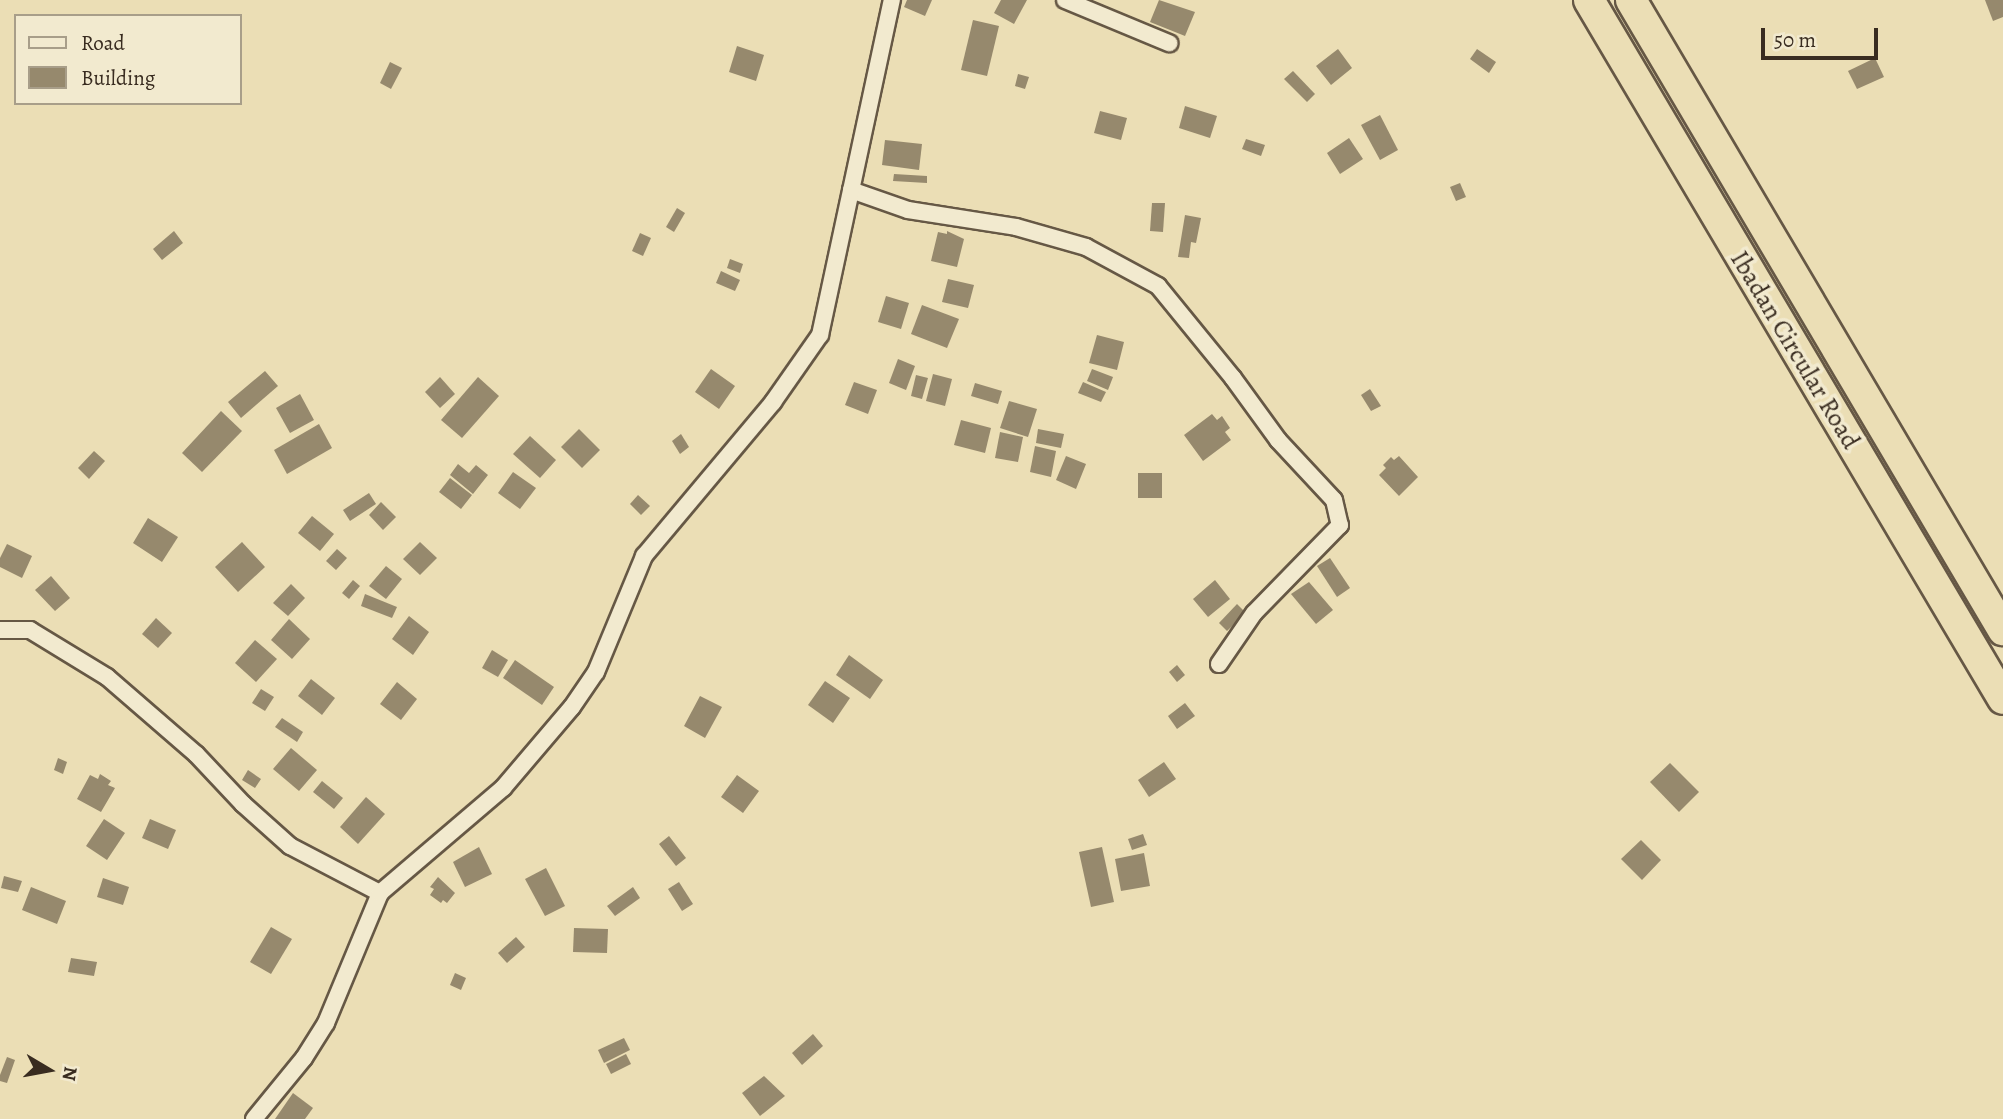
<!DOCTYPE html>
<html>
<head>
<meta charset="utf-8">
<style>
	body { margin:0 }
	#map { position:relative; width:2003px; height:1119px; overflow:hidden; background:#ebdeb5; font-family:Alegreya,serif }
	div>[style] { position:absolute }
	.building>* { inset:0; background:#96896d }
	.roads { filter:drop-shadow(2px 0 #665845) drop-shadow(-2px 0 #665845) drop-shadow(0 2px #665845) drop-shadow(0 -2px #665845) }
	.street>* { height:16px; margin:-8px; padding:0 8px; transform-origin:8px; border-radius:8px; background:#f2eacf }
	.highway>* { height:30px; margin:-15px; padding:0 15px; transform-origin:15px; border-radius:15px; background:#ebdeb5 }
	span { translate:-50% -50%; white-space:nowrap; text-align:center; line-height:1.15; -webkit-text-stroke:7px #f2eacf; paint-order:stroke }
	.street-label { font-size:26px; color:#392c20 }
	.legend { position:absolute; left:14px; top:14px; width:228px; height:91px; box-sizing:border-box; background:#f2eacf; border:2px solid #a89e89; margin:0; padding:9px 12px; list-style:none; font-size:21px; color:#392c20 }
	.legend li { display:flex; align-items:center; gap:14px; height:35px }
	.legend b { width:35px; border:2px solid #a89e89 }
	.north { position:absolute; left:14px; top:1035px; width:70px; height:70px; -webkit-text-stroke:5px #f2eacf; paint-order:stroke; rotate:100deg; font-size:19px; font-weight:700; line-height:28px; text-align:center; color:#392c20 }
	.north::after { content:''; display:block; margin:auto; width:24px; height:32px; background:#392c20; clip-path:polygon(50% 0,100% 100%,50% 72%,0 100%) }
	.scale { position:absolute; left:1761px; top:28px; width:117px; height:32px; box-sizing:border-box; border:4px solid #392c20; border-top:0; padding-left:9px; font-size:21px; line-height:24px; white-space:nowrap; color:#392c20; -webkit-text-stroke:5px #f2eacf; paint-order:stroke }
</style>
</head>
<body>
<div id="map">
	<div class="building">
		<div style="clip-path:polygon(907px 0,932px 0,925px 16px,904px 7px)"></div>
		<div style="clip-path:polygon(1001px 0,1027px 0,1014px 24px,994px 13px)"></div>
		<div style="clip-path:polygon(1159px 0,1195px 12px,1185px 36px,1150px 22px)"></div>
		<div style="clip-path:polygon(1985px 0,2003px 0,2003px 17px,1993px 21px)"></div>
		<div style="clip-path:polygon(973px 20px,999px 26px,987px 76px,961px 70px)"></div>
		<div style="clip-path:polygon(737px 46px,764px 55px,756px 81px,729px 72px)"></div>
		<div style="clip-path:polygon(1338px 49px,1352px 68px,1331px 85px,1316px 66px)"></div>
		<div style="clip-path:polygon(1477px 49px,1496px 62px,1489px 73px,1470px 59px)"></div>
		<div style="clip-path:polygon(1875px 58px,1884px 77px,1857px 89px,1848px 71px)"></div>
		<div style="clip-path:polygon(390px 62px,402px 68px,391px 89px,380px 83px)"></div>
		<div style="clip-path:polygon(1293px 71px,1315px 94px,1307px 102px,1284px 79px)"></div>
		<div style="clip-path:polygon(1018px 74px,1029px 77px,1025px 89px,1015px 86px)"></div>
		<div style="clip-path:polygon(1185px 106px,1217px 116px,1210px 138px,1179px 128px)"></div>
		<div style="clip-path:polygon(1100px 111px,1127px 118px,1121px 140px,1094px 133px)"></div>
		<div style="clip-path:polygon(1380px 115px,1398px 150px,1380px 160px,1361px 125px)"></div>
		<div style="clip-path:polygon(1349px 138px,1363px 159px,1340px 174px,1327px 153px)"></div>
		<div style="clip-path:polygon(1246px 139px,1265px 145px,1261px 156px,1242px 149px)"></div>
		<div style="clip-path:polygon(885px 140px,922px 144px,919px 170px,882px 165px)"></div>
		<div style="clip-path:polygon(894px 174px,927px 176px,927px 183px,893px 181px)"></div>
		<div style="clip-path:polygon(1460px 183px,1466px 197px,1456px 201px,1450px 187px)"></div>
		<div style="clip-path:polygon(1152px 203px,1165px 203px,1163px 232px,1150px 231px)"></div>
		<div style="clip-path:polygon(677px 208px,685px 213px,674px 232px,666px 227px)"></div>
		<div style="clip-path:polygon(1185px 215px,1201px 218px,1196px 243px,1191px 242px,1189px 258px,1178px 257px)"></div>
		<div style="clip-path:polygon(174px 231px,183px 243px,162px 260px,153px 249px)"></div>
		<div style="clip-path:polygon(947px 231px,964px 239px,957px 267px,931px 261px,938px 232px,947px 234px)"></div>
		<div style="clip-path:polygon(640px 233px,651px 238px,643px 256px,632px 251px)"></div>
		<div style="clip-path:polygon(730px 259px,743px 264px,740px 273px,727px 268px)"></div>
		<div style="clip-path:polygon(721px 271px,740px 280px,735px 291px,716px 283px)"></div>
		<div style="clip-path:polygon(948px 279px,974px 285px,968px 308px,942px 302px)"></div>
		<div style="clip-path:polygon(886px 296px,909px 303px,901px 329px,878px 322px)"></div>
		<div style="clip-path:polygon(922px 305px,959px 319px,947px 348px,911px 334px)"></div>
		<div style="clip-path:polygon(1097px 335px,1124px 342px,1117px 370px,1089px 363px)"></div>
		<div style="clip-path:polygon(898px 359px,915px 366px,906px 390px,889px 383px)"></div>
		<div style="clip-path:polygon(711px 369px,735px 386px,719px 409px,695px 392px)"></div>
		<div style="clip-path:polygon(1092px 369px,1113px 377px,1108px 390px,1087px 381px)"></div>
		<div style="clip-path:polygon(265px 371px,278px 386px,241px 418px,228px 402px)"></div>
		<div style="clip-path:polygon(933px 374px,952px 379px,945px 406px,926px 401px)"></div>
		<div style="clip-path:polygon(916px 375px,928px 378px,922px 399px,911px 396px)"></div>
		<div style="clip-path:polygon(440px 377px,455px 394px,440px 408px,425px 392px)"></div>
		<div style="clip-path:polygon(478px 377px,499px 396px,462px 438px,441px 420px)"></div>
		<div style="clip-path:polygon(854px 382px,877px 390px,868px 414px,845px 405px)"></div>
		<div style="clip-path:polygon(1083px 382px,1106px 392px,1101px 402px,1078px 393px)"></div>
		<div style="clip-path:polygon(975px 383px,1002px 391px,998px 404px,971px 396px)"></div>
		<div style="clip-path:polygon(1370px 389px,1381px 406px,1371px 411px,1361px 395px)"></div>
		<div style="clip-path:polygon(300px 394px,314px 420px,290px 433px,276px 408px)"></div>
		<div style="clip-path:polygon(1009px 401px,1037px 409px,1028px 437px,1000px 428px)"></div>
		<div style="clip-path:polygon(221px 411px,242px 431px,202px 472px,182px 453px)"></div>
		<div style="clip-path:polygon(1212px 414px,1217px 420px,1222px 416px,1230px 428px,1225px 432px,1231px 440px,1203px 461px,1184px 435px)"></div>
		<div style="clip-path:polygon(961px 420px,991px 428px,985px 453px,954px 445px)"></div>
		<div style="clip-path:polygon(319px 424px,332px 448px,287px 474px,274px 450px)"></div>
		<div style="clip-path:polygon(579px 429px,600px 450px,582px 468px,561px 447px)"></div>
		<div style="clip-path:polygon(1038px 429px,1064px 434px,1061px 448px,1036px 443px)"></div>
		<div style="clip-path:polygon(1000px 432px,1023px 437px,1018px 462px,995px 458px)"></div>
		<div style="clip-path:polygon(681px 434px,689px 447px,680px 454px,672px 441px)"></div>
		<div style="clip-path:polygon(530px 436px,556px 460px,540px 478px,513px 454px)"></div>
		<div style="clip-path:polygon(1035px 446px,1056px 451px,1051px 477px,1030px 472px)"></div>
		<div style="clip-path:polygon(94px 451px,105px 461px,89px 479px,78px 468px)"></div>
		<div style="clip-path:polygon(1066px 456px,1086px 464px,1076px 489px,1056px 480px)"></div>
		<div style="clip-path:polygon(1399px 456px,1418px 477px,1399px 496px,1379px 475px,1386px 468px,1383px 465px,1391px 457px,1394px 460px)"></div>
		<div style="clip-path:polygon(458px 464px,469px 473px,476px 465px,488px 475px,473px 494px,450px 475px)"></div>
		<div style="clip-path:polygon(513px 472px,536px 488px,520px 509px,498px 493px)"></div>
		<div style="clip-path:polygon(1138px 473px,1162px 473px,1162px 498px,1138px 498px)"></div>
		<div style="clip-path:polygon(450px 478px,472px 495px,461px 509px,439px 492px)"></div>
		<div style="clip-path:polygon(369px 493px,376px 504px,350px 521px,343px 510px)"></div>
		<div style="clip-path:polygon(638px 495px,650px 506px,641px 515px,630px 504px)"></div>
		<div style="clip-path:polygon(381px 502px,396px 517px,383px 530px,369px 515px)"></div>
		<div style="clip-path:polygon(312px 516px,334px 534px,320px 551px,298px 533px)"></div>
		<div style="clip-path:polygon(148px 518px,178px 537px,162px 562px,133px 543px)"></div>
		<div style="clip-path:polygon(242px 542px,265px 567px,238px 592px,215px 567px)"></div>
		<div style="clip-path:polygon(420px 542px,437px 558px,420px 575px,403px 559px)"></div>
		<div style="clip-path:polygon(7px 544px,32px 556px,22px 578px,0 567px,0 558px)"></div>
		<div style="clip-path:polygon(337px 549px,347px 558px,336px 570px,326px 561px)"></div>
		<div style="clip-path:polygon(1330px 558px,1350px 588px,1337px 597px,1317px 566px)"></div>
		<div style="clip-path:polygon(386px 566px,402px 579px,386px 599px,369px 586px)"></div>
		<div style="clip-path:polygon(51px 576px,70px 598px,55px 611px,35px 590px)"></div>
		<div style="clip-path:polygon(353px 580px,360px 586px,349px 599px,342px 593px)"></div>
		<div style="clip-path:polygon(1215px 580px,1230px 599px,1208px 617px,1193px 599px)"></div>
		<div style="clip-path:polygon(1309px 582px,1333px 610px,1316px 624px,1291px 594px)"></div>
		<div style="clip-path:polygon(291px 584px,305px 598px,288px 616px,273px 603px)"></div>
		<div style="clip-path:polygon(365px 594px,397px 607px,392px 618px,361px 606px)"></div>
		<div style="clip-path:polygon(1237px 604px,1246px 613px,1227px 631px,1219px 623px)"></div>
		<div style="clip-path:polygon(409px 616px,429px 632px,413px 655px,392px 639px)"></div>
		<div style="clip-path:polygon(156px 618px,172px 633px,158px 648px,142px 634px)"></div>
		<div style="clip-path:polygon(289px 619px,310px 639px,292px 659px,271px 640px)"></div>
		<div style="clip-path:polygon(255px 640px,277px 659px,256px 682px,235px 663px)"></div>
		<div style="clip-path:polygon(492px 650px,508px 660px,498px 677px,482px 668px)"></div>
		<div style="clip-path:polygon(849px 655px,883px 680px,870px 699px,836px 675px)"></div>
		<div style="clip-path:polygon(515px 660px,554px 687px,542px 705px,503px 678px)"></div>
		<div style="clip-path:polygon(1177px 665px,1185px 675px,1177px 682px,1169px 672px)"></div>
		<div style="clip-path:polygon(311px 679px,335px 698px,322px 715px,298px 696px)"></div>
		<div style="clip-path:polygon(825px 681px,850px 698px,833px 723px,808px 705px)"></div>
		<div style="clip-path:polygon(397px 682px,417px 699px,401px 720px,380px 704px)"></div>
		<div style="clip-path:polygon(261px 689px,274px 697px,265px 711px,252px 703px)"></div>
		<div style="clip-path:polygon(700px 696px,722px 707px,705px 738px,684px 726px)"></div>
		<div style="clip-path:polygon(1185px 703px,1195px 716px,1177px 729px,1168px 716px)"></div>
		<div style="clip-path:polygon(282px 718px,303px 732px,297px 742px,275px 727px)"></div>
		<div style="clip-path:polygon(291px 748px,317px 770px,299px 791px,273px 769px)"></div>
		<div style="clip-path:polygon(58px 758px,67px 762px,63px 774px,54px 770px)"></div>
		<div style="clip-path:polygon(1164px 762px,1176px 779px,1149px 797px,1138px 780px)"></div>
		<div style="clip-path:polygon(1670px 763px,1699px 792px,1679px 812px,1650px 782px)"></div>
		<div style="clip-path:polygon(248px 770px,261px 779px,255px 788px,242px 780px)"></div>
		<div style="clip-path:polygon(100px 774px,111px 781px,108px 785px,115px 788px,101px 812px,77px 799px,90px 775px,98px 779px)"></div>
		<div style="clip-path:polygon(737px 775px,759px 791px,743px 813px,721px 797px)"></div>
		<div style="clip-path:polygon(322px 781px,343px 798px,334px 809px,313px 792px)"></div>
		<div style="clip-path:polygon(366px 797px,385px 814px,358px 844px,340px 827px)"></div>
		<div style="clip-path:polygon(104px 819px,125px 833px,107px 860px,86px 846px)"></div>
		<div style="clip-path:polygon(150px 819px,176px 830px,168px 849px,142px 838px)"></div>
		<div style="clip-path:polygon(1143px 834px,1147px 845px,1132px 850px,1128px 839px)"></div>
		<div style="clip-path:polygon(669px 836px,686px 858px,676px 866px,659px 844px)"></div>
		<div style="clip-path:polygon(1641px 840px,1661px 860px,1642px 880px,1621px 859px)"></div>
		<div style="clip-path:polygon(479px 847px,492px 874px,465px 887px,453px 862px)"></div>
		<div style="clip-path:polygon(1102px 847px,1114px 902px,1091px 907px,1079px 852px)"></div>
		<div style="clip-path:polygon(1144px 853px,1150px 886px,1121px 891px,1115px 859px)"></div>
		<div style="clip-path:polygon(546px 868px,565px 906px,545px 916px,525px 879px)"></div>
		<div style="clip-path:polygon(4px 876px,22px 881px,18px 892px,1px 888px)"></div>
		<div style="clip-path:polygon(438px 877px,455px 893px,447px 903px,443px 900px,441px 903px,430px 895px,434px 889px,430px 887px)"></div>
		<div style="clip-path:polygon(103px 878px,129px 887px,123px 905px,97px 897px)"></div>
		<div style="clip-path:polygon(679px 882px,693px 904px,682px 911px,668px 889px)"></div>
		<div style="clip-path:polygon(31px 887px,66px 901px,57px 924px,22px 910px)"></div>
		<div style="clip-path:polygon(633px 887px,640px 898px,615px 916px,607px 906px)"></div>
		<div style="clip-path:polygon(271px 927px,292px 939px,271px 974px,250px 962px)"></div>
		<div style="clip-path:polygon(574px 928px,608px 929px,607px 953px,573px 952px)"></div>
		<div style="clip-path:polygon(516px 937px,525px 947px,507px 963px,498px 953px)"></div>
		<div style="clip-path:polygon(71px 958px,97px 962px,94px 976px,68px 972px)"></div>
		<div style="clip-path:polygon(455px 973px,466px 978px,461px 990px,450px 985px)"></div>
		<div style="clip-path:polygon(813px 1034px,823px 1046px,802px 1065px,792px 1053px)"></div>
		<div style="clip-path:polygon(624px 1038px,630px 1050px,604px 1063px,598px 1050px)"></div>
		<div style="clip-path:polygon(626px 1054px,631px 1064px,611px 1074px,606px 1064px)"></div>
		<div style="clip-path:polygon(7px 1057px,15px 1060px,7px 1083px,0 1081px,0 1075px)"></div>
		<div style="clip-path:polygon(764px 1076px,785px 1096px,760px 1116px,742px 1093px)"></div>
		<div style="clip-path:polygon(293px 1093px,313px 1108px,305px 1119px,275px 1119px)"></div>
	</div>
	<div class="roads">
		<div class="street">
			<div style="left:1065px;top:0;width:113px;rotate:22.5deg"></div>
			<div style="left:851px;top:190px;width:60px;rotate:19.3deg"></div>
			<div style="left:908px;top:210px;width:109px;rotate:8.9deg"></div>
			<div style="left:1016px;top:227px;width:73px;rotate:15.9deg"></div>
			<div style="left:1086px;top:247px;width:82px;rotate:28.4deg"></div>
			<div style="left:1158px;top:286px;width:119px;rotate:50.8deg"></div>
			<div style="left:1233px;top:378px;width:77px;rotate:54deg"></div>
			<div style="left:1278px;top:440px;width:82px;rotate:47deg"></div>
			<div style="left:1334px;top:500px;width:26px;rotate:77deg"></div>
			<div style="left:1340px;top:525px;width:123px;rotate:134.3deg"></div>
			<div style="left:1254px;top:613px;width:62px;rotate:124.5deg"></div>
			<div style="left:0;top:630px;width:30px"></div>
			<div style="left:30px;top:630px;width:90px;rotate:31.4deg"></div>
			<div style="left:107px;top:677px;width:118px;rotate:40.9deg"></div>
			<div style="left:196px;top:754px;width:69px;rotate:46.8deg"></div>
			<div style="left:243px;top:804px;width:63px;rotate:41.8deg"></div>
			<div style="left:290px;top:846px;width:102px;rotate:27.6deg"></div>
			<div style="left:254px;top:1119px;width:79px;rotate:-50.7deg"></div>
			<div style="left:304px;top:1058px;width:41px;rotate:-57.8deg"></div>
			<div style="left:326px;top:1023px;width:141px;rotate:-67.4deg"></div>
			<div style="left:380px;top:893px;width:162px;rotate:-40.5deg"></div>
			<div style="left:503px;top:788px;width:106px;rotate:-49.6deg"></div>
			<div style="left:572px;top:707px;width:42px;rotate:-55.6deg"></div>
			<div style="left:596px;top:672px;width:126px;rotate:-67.5deg"></div>
			<div style="left:644px;top:556px;width:201px;rotate:-50deg"></div>
			<div style="left:773px;top:402px;width:82px;rotate:-55deg"></div>
			<div style="left:820px;top:335px;width:343px;rotate:-77.9deg"></div>
		</div>
		<div class="highway">
			<div style="left:1589px;top:0;width:812px;rotate:59.36deg"></div>
			<div style="left:1631px;top:0;width:732px;rotate:59.44deg"></div>
		</div>
	</div>
	<div class="street-label">
		<span style="left:1795px;top:350px;rotate:59deg">Ibadan Circular Road</span>
	</div>
	<ul class="legend">
	<li><b style="height:9px;background:#f2eacf"></b>Road</li>
	<li><b style="height:19px;background:#96896d"></b>Building</li>
	</ul>
	<div class="north">N</div>
	<div class="scale">50 m</div>
</div>
</body>
</html>
